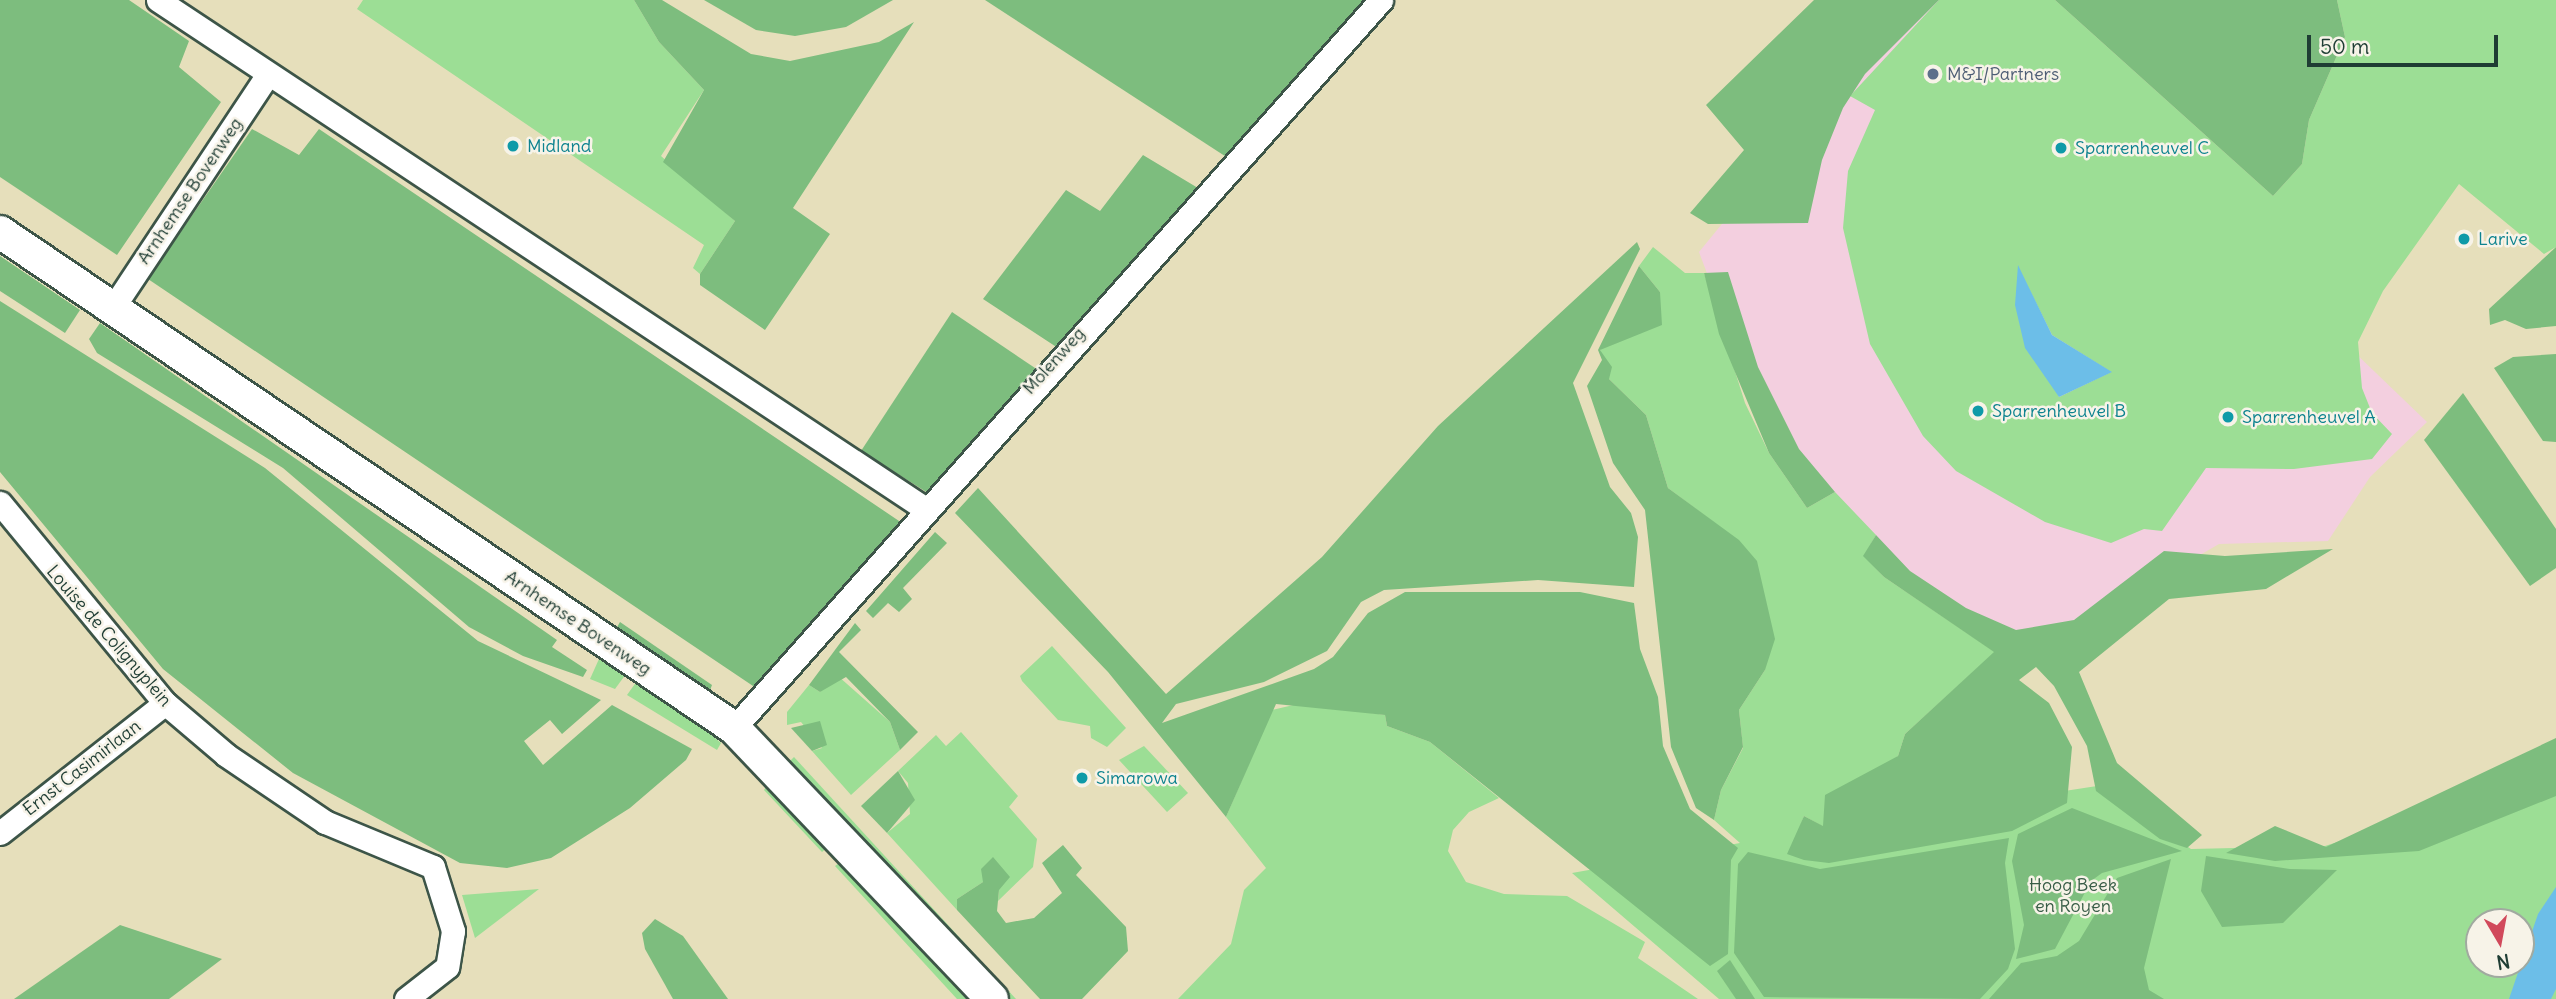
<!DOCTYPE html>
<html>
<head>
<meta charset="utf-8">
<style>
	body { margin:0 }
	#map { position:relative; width:2556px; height:999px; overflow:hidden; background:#e6dfbb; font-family:Delius,sans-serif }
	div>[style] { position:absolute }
	.built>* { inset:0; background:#f3cfdf }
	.green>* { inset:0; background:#9cde95 }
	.forest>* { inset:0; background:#7dbd7e }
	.water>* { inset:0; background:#6cbee8 }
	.roads { filter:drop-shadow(2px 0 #3d5548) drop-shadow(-2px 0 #3d5548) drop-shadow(0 2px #3d5548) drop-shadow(0 -2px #3d5548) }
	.street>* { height:23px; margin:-11.5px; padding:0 11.5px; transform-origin:11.5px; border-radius:11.5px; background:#fff }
	.secondary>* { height:32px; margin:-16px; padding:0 16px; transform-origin:16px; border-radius:16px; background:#fff }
	.dots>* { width:19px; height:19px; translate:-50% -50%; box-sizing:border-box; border:4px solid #f7f3e8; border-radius:50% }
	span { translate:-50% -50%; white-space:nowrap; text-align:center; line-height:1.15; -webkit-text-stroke:5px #f7f3e8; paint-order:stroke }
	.service-label { font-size:18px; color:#4e5e75 }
	.left { translate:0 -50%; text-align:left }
	.culture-label { font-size:18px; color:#0d838f }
	.street-label { font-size:18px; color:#1f3d34 }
	.park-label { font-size:18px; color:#385d47 }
	.north { position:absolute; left:2465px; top:908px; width:70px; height:70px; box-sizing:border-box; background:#f7f3e8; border:2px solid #a1aaa0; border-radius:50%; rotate:170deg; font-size:19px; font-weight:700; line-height:28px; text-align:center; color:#1f3d34 }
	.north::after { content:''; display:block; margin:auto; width:24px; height:32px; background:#d1495b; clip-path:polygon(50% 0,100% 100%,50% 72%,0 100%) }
	.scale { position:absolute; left:2307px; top:35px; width:191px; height:32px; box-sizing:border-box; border:4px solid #1f3d34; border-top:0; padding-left:9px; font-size:21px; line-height:24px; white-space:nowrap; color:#1f3d34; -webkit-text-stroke:5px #f7f3e8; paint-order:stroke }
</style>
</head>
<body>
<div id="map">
	<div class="built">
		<div style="clip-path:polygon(1905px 0,1988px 0,2427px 422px,2370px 477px,2328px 541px,2219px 544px,2056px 638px,1989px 630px,1888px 565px,1758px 409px,1699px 252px)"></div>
	</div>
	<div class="green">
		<div style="clip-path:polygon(363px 0,634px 0,659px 42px,704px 90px,661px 156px,735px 221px,700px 274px,693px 268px,704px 245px,357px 9px)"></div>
		<div style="clip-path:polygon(evenodd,1939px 0,2055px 0,2273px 196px,2302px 164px,2309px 120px,2345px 37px,2337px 0,2556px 0,2556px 247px,2544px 254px,2459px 184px,2383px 291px,2358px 342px,2362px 388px,2372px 413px,2392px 434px,2372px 459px,2294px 469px,2206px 468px,2162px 531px,2144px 529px,2111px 543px,2045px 522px,1956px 471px,1923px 436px,1870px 344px,1843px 228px,1848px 171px,1875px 110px,1850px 96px,1939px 0,2018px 267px,2052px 335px,2111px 372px,2059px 397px,2018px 267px)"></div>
		<div style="clip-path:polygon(evenodd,1653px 247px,1685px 273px,1704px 273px,1745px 403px,1769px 453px,1807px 508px,1835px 492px,1876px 535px,1864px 556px,1884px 577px,1995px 652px,1905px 734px,1898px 756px,1824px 827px,1804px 816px,1798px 832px,2097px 786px,2191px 849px,2325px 846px,2428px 813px,2556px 745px,2556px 999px,1719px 999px,1572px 873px,1740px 843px,1714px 820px,1721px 790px,1743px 748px,1739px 710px,1765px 670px,1716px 524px,1668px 488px,1646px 415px,1609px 379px,1600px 350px,1660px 292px,1639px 266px,1653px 247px,2479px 922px,2521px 922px,2521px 964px,2479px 964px,2479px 922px)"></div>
		<div style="clip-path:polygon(1052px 646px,1126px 728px,1107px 747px,1091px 738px,1090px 726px,1058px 720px,1022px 681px,1020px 676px)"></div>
		<div style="clip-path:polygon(599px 659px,626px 674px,615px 689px,590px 679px)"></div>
		<div style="clip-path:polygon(838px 676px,890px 722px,900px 750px,851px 795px,812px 751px,822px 748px,801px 722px,787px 725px,787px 712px,809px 685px,820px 692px)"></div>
		<div style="clip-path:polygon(637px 681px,713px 736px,721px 743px,717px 750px,627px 695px)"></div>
		<div style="clip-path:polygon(1302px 703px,1385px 715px,1387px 726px,1430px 742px,1499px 798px,1469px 812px,1453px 830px,1448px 851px,1466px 882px,1504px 894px,1567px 896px,1645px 942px,1638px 958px,1698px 999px,1178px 999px,1231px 944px,1244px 890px,1266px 868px,1226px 817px,1272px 710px)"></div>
		<div style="clip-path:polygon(961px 732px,1018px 796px,1009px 807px,1037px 839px,1033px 867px,998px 901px,999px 890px,983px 882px,957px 899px,957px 910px,887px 833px,910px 814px,908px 783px,898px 771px,936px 735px,946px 746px)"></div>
		<div style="clip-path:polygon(1144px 746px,1188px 793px,1167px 812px,1119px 760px)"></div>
		<div style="clip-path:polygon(794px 757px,1016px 999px,1003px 999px,784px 767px)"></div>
		<div style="clip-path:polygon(767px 786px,804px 822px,828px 847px,822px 852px,764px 790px)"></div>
		<div style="clip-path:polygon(842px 861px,969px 999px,957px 999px,835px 866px)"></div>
		<div style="clip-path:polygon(539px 889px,475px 938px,462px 895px)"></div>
	</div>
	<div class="forest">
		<div style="clip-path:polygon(0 0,129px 0,189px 41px,179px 67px,221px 102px,117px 255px,0 177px)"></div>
		<div style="clip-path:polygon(634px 0,662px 0,751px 54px,790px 61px,879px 42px,914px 22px,793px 208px,830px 234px,765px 330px,700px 285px,700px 274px,735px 221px,663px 162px,704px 90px,659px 42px)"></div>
		<div style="clip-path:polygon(704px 0,893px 0,846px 27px,795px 36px,756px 30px)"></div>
		<div style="clip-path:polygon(985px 0,1374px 0,1231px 160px)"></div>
		<div style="clip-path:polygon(1814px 0,1939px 0,1865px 74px,1843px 108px,1822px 160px,1808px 223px,1708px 224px,1690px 213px,1744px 150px,1706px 105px)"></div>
		<div style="clip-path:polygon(2055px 0,2337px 0,2345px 37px,2309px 120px,2302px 164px,2273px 196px)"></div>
		<div style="clip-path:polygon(252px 129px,299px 155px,319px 129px,902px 523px,759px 690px,148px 279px)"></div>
		<div style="clip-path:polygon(1143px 155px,1203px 191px,1061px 350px,983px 299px,1066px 190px,1100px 211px)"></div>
		<div style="clip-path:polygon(1637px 242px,1640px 249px,1573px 383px,1610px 487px,1631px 513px,1638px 537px,1634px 587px,1538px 580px,1384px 590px,1361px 602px,1327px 651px,1264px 682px,1176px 704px,1162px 723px,1314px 669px,1333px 657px,1368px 613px,1405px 592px,1580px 592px,1634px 603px,1640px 649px,1658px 697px,1663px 746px,1690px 809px,1738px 848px,1731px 860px,1728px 954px,1710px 966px,1430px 742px,1387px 726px,1385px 715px,1276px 704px,1226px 817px,1108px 672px,955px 513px,978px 488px,1166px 694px,1322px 557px,1438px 426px)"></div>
		<div style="clip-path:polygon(2556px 247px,2556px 326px,2526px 329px,2505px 320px,2490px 325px,2489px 309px)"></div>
		<div style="clip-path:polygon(0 256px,80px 310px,65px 333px,0 291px)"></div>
		<div style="clip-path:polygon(1639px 266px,1660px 292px,1662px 325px,1600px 350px,1612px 367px,1609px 379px,1646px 415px,1668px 488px,1739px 540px,1757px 561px,1775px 639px,1765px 670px,1739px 710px,1743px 747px,1721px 790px,1714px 820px,1696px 808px,1671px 747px,1645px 510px,1613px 463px,1587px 386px,1602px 360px,1598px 350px)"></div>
		<div style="clip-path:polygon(1728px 272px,1758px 367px,1799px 449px,1835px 492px,1807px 508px,1769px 453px,1719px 334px,1704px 273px)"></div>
		<div style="clip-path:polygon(0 301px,265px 468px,478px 641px,601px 700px,562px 734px,550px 720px,524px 741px,543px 765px,612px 705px,692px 749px,686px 760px,630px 808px,551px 858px,507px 868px,460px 863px,293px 773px,163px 669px,0 472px)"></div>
		<div style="clip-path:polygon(952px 312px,1041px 372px,928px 493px,861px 451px)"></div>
		<div style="clip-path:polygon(100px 323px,557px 640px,552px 647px,587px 670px,583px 677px,523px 656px,469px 627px,283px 468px,97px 353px,89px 339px)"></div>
		<div style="clip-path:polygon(2556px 354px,2556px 442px,2543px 441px,2494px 368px,2513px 357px)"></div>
		<div style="clip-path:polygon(2463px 393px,2556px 529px,2556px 568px,2530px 586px,2424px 440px)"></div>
		<div style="clip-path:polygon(935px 532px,947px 543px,903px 588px,912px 599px,899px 612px,888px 603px,873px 618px,866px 611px)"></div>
		<div style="clip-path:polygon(1876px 535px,1910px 571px,1966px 608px,2016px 630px,2074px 620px,2164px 551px,2225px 556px,2333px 549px,2266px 589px,2169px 599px,2079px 672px,2117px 763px,2202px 835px,2187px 848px,2160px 839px,2096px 791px,2087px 746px,2054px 686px,2036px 667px,2019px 680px,2049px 703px,2072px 747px,2067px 803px,2012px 831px,1829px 863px,1804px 860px,1787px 854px,1804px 816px,1823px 826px,1825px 795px,1898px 756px,1905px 734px,1994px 652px,1884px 577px,1863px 556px)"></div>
		<div style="clip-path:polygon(620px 622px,712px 685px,709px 693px,661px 666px,616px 629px)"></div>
		<div style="clip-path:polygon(855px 623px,861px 630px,839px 652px,918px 732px,900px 750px,890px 722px,846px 677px,820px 692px,809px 685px)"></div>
		<div style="clip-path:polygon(820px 721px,827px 745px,812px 751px,791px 728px)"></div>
		<div style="clip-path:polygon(2556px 738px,2556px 796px,2419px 851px,2275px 861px,2226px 853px,2275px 826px,2326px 847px)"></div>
		<div style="clip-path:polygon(898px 771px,915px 800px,887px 833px,861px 806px)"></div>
		<div style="clip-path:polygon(2072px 808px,2182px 851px,2102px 873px,2091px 881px,2055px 949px,2016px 959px,2024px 925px,2012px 861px,2018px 834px)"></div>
		<div style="clip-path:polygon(2009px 838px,2005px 863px,2015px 949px,2008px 969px,1980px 999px,1764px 997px,1734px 953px,1738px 864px,1748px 852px,1820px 869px)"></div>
		<div style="clip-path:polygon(1063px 845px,1082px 868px,1076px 875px,1126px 927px,1128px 951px,1082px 999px,1040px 999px,957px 910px,957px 899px,983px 882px,981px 869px,993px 857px,1010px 877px,999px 890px,997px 911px,1006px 923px,1034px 918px,1062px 893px,1042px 863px)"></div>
		<div style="clip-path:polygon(2206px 856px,2290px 869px,2337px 870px,2283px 923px,2222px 927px,2201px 891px)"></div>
		<div style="clip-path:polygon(2171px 859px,2144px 968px,2149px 990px,2164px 999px,1989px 999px,2021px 963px,2057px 956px,2079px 941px,2117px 878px)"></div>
		<div style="clip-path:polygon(655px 919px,683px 936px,728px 999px,673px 999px,645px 949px,642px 933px)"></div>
		<div style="clip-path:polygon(120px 925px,222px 959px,169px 999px,14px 999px)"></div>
		<div style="clip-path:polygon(1730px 960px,1755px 999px,1736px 999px,1717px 971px)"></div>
	</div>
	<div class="water">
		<div style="clip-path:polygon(2018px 265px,2052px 335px,2112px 372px,2059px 397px,2025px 348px,2015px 305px)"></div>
		<div style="clip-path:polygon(2556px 887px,2556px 989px,2551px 999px,2509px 999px,2538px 914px)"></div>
	</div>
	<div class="roads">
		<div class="street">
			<div style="left:158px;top:0;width:919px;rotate:33.55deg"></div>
			<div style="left:112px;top:309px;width:282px;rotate:-56.4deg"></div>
			<div style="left:0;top:503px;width:259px;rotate:50.5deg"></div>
			<div style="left:165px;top:703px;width:80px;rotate:40.4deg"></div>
			<div style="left:226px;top:755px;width:120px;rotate:34.1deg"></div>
			<div style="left:325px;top:822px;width:117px;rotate:22.6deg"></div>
			<div style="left:433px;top:867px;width:67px;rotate:72.6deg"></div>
			<div style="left:453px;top:931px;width:36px;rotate:99deg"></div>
			<div style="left:447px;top:967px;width:52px;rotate:142deg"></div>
			<div style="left:734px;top:728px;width:974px;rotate:-48.37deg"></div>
			<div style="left:0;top:833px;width:210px;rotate:-38.2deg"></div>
		</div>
		<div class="secondary">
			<div style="left:0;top:232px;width:886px;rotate:34.05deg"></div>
			<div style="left:734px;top:728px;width:374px;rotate:46.4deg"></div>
		</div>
	</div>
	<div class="dots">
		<div style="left:1933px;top:74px;background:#5c6f8a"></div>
		<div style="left:513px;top:146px;background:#0f9aa8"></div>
		<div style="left:2061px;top:148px;background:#0f9aa8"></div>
		<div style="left:2464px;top:239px;background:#0f9aa8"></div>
		<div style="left:1978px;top:411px;background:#0f9aa8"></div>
		<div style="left:2228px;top:417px;background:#0f9aa8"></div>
		<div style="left:1082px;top:778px;background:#0f9aa8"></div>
	</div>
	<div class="service-label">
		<span class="left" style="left:1947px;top:74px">M&amp;I/Partners</span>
	</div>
	<div class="culture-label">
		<span class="left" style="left:527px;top:146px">Midland</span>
		<span class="left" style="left:2075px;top:148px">Sparrenheuvel C</span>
		<span class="left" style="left:2478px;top:239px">Larive</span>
		<span class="left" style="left:1992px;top:411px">Sparrenheuvel B</span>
		<span class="left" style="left:2242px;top:417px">Sparrenheuvel A</span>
		<span class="left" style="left:1096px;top:778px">Simarowa</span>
	</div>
	<div class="street-label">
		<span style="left:190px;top:191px;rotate:-56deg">Arnhemse Bovenweg</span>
		<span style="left:1054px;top:361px;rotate:-48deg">Molenweg</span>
		<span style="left:578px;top:623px;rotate:34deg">Arnhemse Bovenweg</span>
		<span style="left:109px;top:636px;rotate:49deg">Louise de Colignyplein</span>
		<span style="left:82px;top:768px;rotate:-38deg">Ernst Casimirlaan</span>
	</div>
	<div class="park-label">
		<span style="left:2073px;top:896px">Hoog Beek<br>en Royen</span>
	</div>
	<div class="north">N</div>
	<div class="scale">50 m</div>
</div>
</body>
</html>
